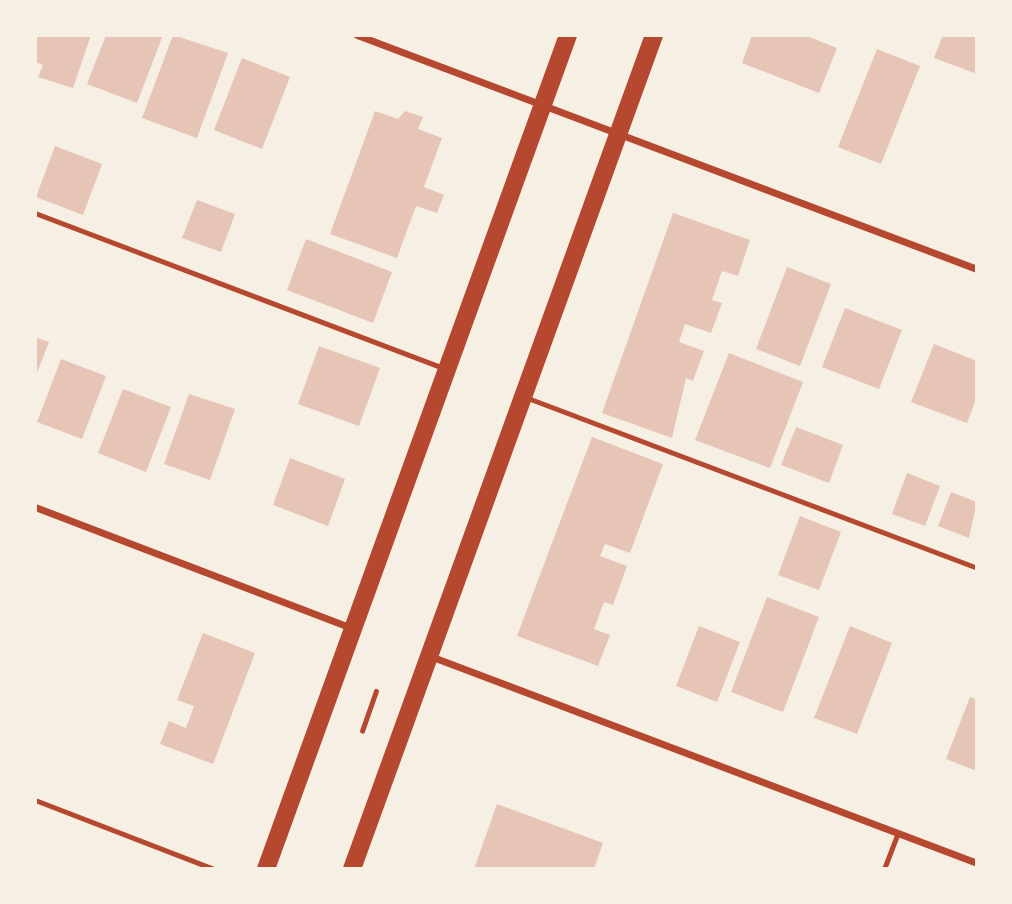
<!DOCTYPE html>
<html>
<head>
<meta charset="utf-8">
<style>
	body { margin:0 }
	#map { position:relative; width:1012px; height:904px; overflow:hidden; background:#f6efe4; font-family:Quicksand,sans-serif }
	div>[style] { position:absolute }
	.building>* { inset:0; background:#e6c5b7 }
	.path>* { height:4.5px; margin:-2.25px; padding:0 2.25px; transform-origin:2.25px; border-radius:2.25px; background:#b5482f }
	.service>* { height:5px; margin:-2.5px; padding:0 2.5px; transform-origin:2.5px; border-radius:2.5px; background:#b5482f }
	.minor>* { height:7px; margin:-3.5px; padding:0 3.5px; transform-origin:3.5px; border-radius:3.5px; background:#b5482f }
	.primary>* { height:18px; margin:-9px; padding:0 9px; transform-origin:9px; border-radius:9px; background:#b5482f }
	span { translate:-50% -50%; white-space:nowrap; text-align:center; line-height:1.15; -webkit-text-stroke:7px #f6efe4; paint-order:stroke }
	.frame { position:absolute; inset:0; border:37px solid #f6efe4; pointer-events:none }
</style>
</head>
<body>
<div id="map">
	<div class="building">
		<div style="clip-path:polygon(35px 35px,91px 35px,73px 88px,38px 77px,43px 65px,35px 62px)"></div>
		<div style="clip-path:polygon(106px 35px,163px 35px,137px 103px,87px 84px)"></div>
		<div style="clip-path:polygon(173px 35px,228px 53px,197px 138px,142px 118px)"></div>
		<div style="clip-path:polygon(752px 35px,804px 35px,837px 48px,819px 93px,742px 63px)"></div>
		<div style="clip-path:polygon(943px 35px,977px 35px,977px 74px,934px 58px)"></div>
		<div style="clip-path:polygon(877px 49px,920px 66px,881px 164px,838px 147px)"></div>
		<div style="clip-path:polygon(242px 58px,290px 77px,262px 149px,214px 130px)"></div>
		<div style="clip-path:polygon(375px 111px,398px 119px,405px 111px,423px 117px,418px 129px,442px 138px,424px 187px,444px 195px,437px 213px,416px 206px,397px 258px,330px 234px)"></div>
		<div style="clip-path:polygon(55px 146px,102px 164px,83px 215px,36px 197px)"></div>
		<div style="clip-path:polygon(197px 200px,235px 214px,221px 252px,182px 238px)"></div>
		<div style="clip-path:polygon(673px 213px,750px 240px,738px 276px,722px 271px,712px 300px,722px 303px,711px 333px,685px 324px,679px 342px,704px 351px,693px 381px,686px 378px,672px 438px,602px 413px)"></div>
		<div style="clip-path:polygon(306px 239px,392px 272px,373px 323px,287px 290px)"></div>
		<div style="clip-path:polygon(787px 267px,831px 284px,800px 366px,756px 349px)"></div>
		<div style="clip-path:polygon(845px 308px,902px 330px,879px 389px,822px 367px)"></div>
		<div style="clip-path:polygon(35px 337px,49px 342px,35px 378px)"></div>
		<div style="clip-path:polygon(934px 344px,977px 361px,977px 397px,967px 423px,911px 402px)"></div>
		<div style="clip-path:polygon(319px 346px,380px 368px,359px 426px,298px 404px)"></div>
		<div style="clip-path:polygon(729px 353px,803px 382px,770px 468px,695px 440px)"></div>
		<div style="clip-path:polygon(61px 359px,106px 376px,82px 439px,37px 422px)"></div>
		<div style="clip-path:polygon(123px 389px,171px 407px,146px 472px,98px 453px)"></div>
		<div style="clip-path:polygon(189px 394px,235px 409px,210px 480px,164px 464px)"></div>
		<div style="clip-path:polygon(796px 427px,843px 445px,829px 483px,781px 465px)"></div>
		<div style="clip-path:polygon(592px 437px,663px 464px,630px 553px,605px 544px,600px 556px,627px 566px,613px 605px,604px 602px,594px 629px,610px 635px,598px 666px,517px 636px)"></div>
		<div style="clip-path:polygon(290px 458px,345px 479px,328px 526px,273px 505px)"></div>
		<div style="clip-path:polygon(907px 473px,940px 486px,925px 526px,892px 514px)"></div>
		<div style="clip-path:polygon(951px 492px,977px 502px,969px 538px,938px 526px)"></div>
		<div style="clip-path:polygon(800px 516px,841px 532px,819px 590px,778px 575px)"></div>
		<div style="clip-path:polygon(767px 597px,819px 617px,783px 712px,731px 692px)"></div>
		<div style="clip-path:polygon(699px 626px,740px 642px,717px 702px,676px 686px)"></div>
		<div style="clip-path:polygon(850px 626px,892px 643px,857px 734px,814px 718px)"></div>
		<div style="clip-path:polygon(203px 633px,255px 653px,213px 764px,160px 744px,169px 721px,186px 728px,194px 706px,177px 700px)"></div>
		<div style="clip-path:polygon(970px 697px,977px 700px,977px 771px,946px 759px)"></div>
		<div style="clip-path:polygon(497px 804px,603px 843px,594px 869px,474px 869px)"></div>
	</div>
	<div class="path">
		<div style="left:362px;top:731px;width:42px;rotate:-70.7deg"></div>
	</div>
	<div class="service">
		<div style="left:35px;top:213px;width:437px;rotate:20.8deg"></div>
		<div style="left:525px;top:397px;width:483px;rotate:20.7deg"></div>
		<div style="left:35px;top:800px;width:192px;rotate:21.1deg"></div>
		<div style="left:884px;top:869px;width:39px;rotate:-69deg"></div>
	</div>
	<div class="minor">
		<div style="left:357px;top:35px;width:663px;rotate:20.68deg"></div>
		<div style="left:35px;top:507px;width:339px;rotate:20.9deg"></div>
		<div style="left:430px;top:656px;width:585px;rotate:20.73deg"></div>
	</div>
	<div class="primary">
		<div style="left:266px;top:869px;width:887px;rotate:-70.09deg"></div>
		<div style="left:352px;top:869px;width:887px;rotate:-70.09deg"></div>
	</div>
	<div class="frame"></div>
</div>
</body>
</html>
